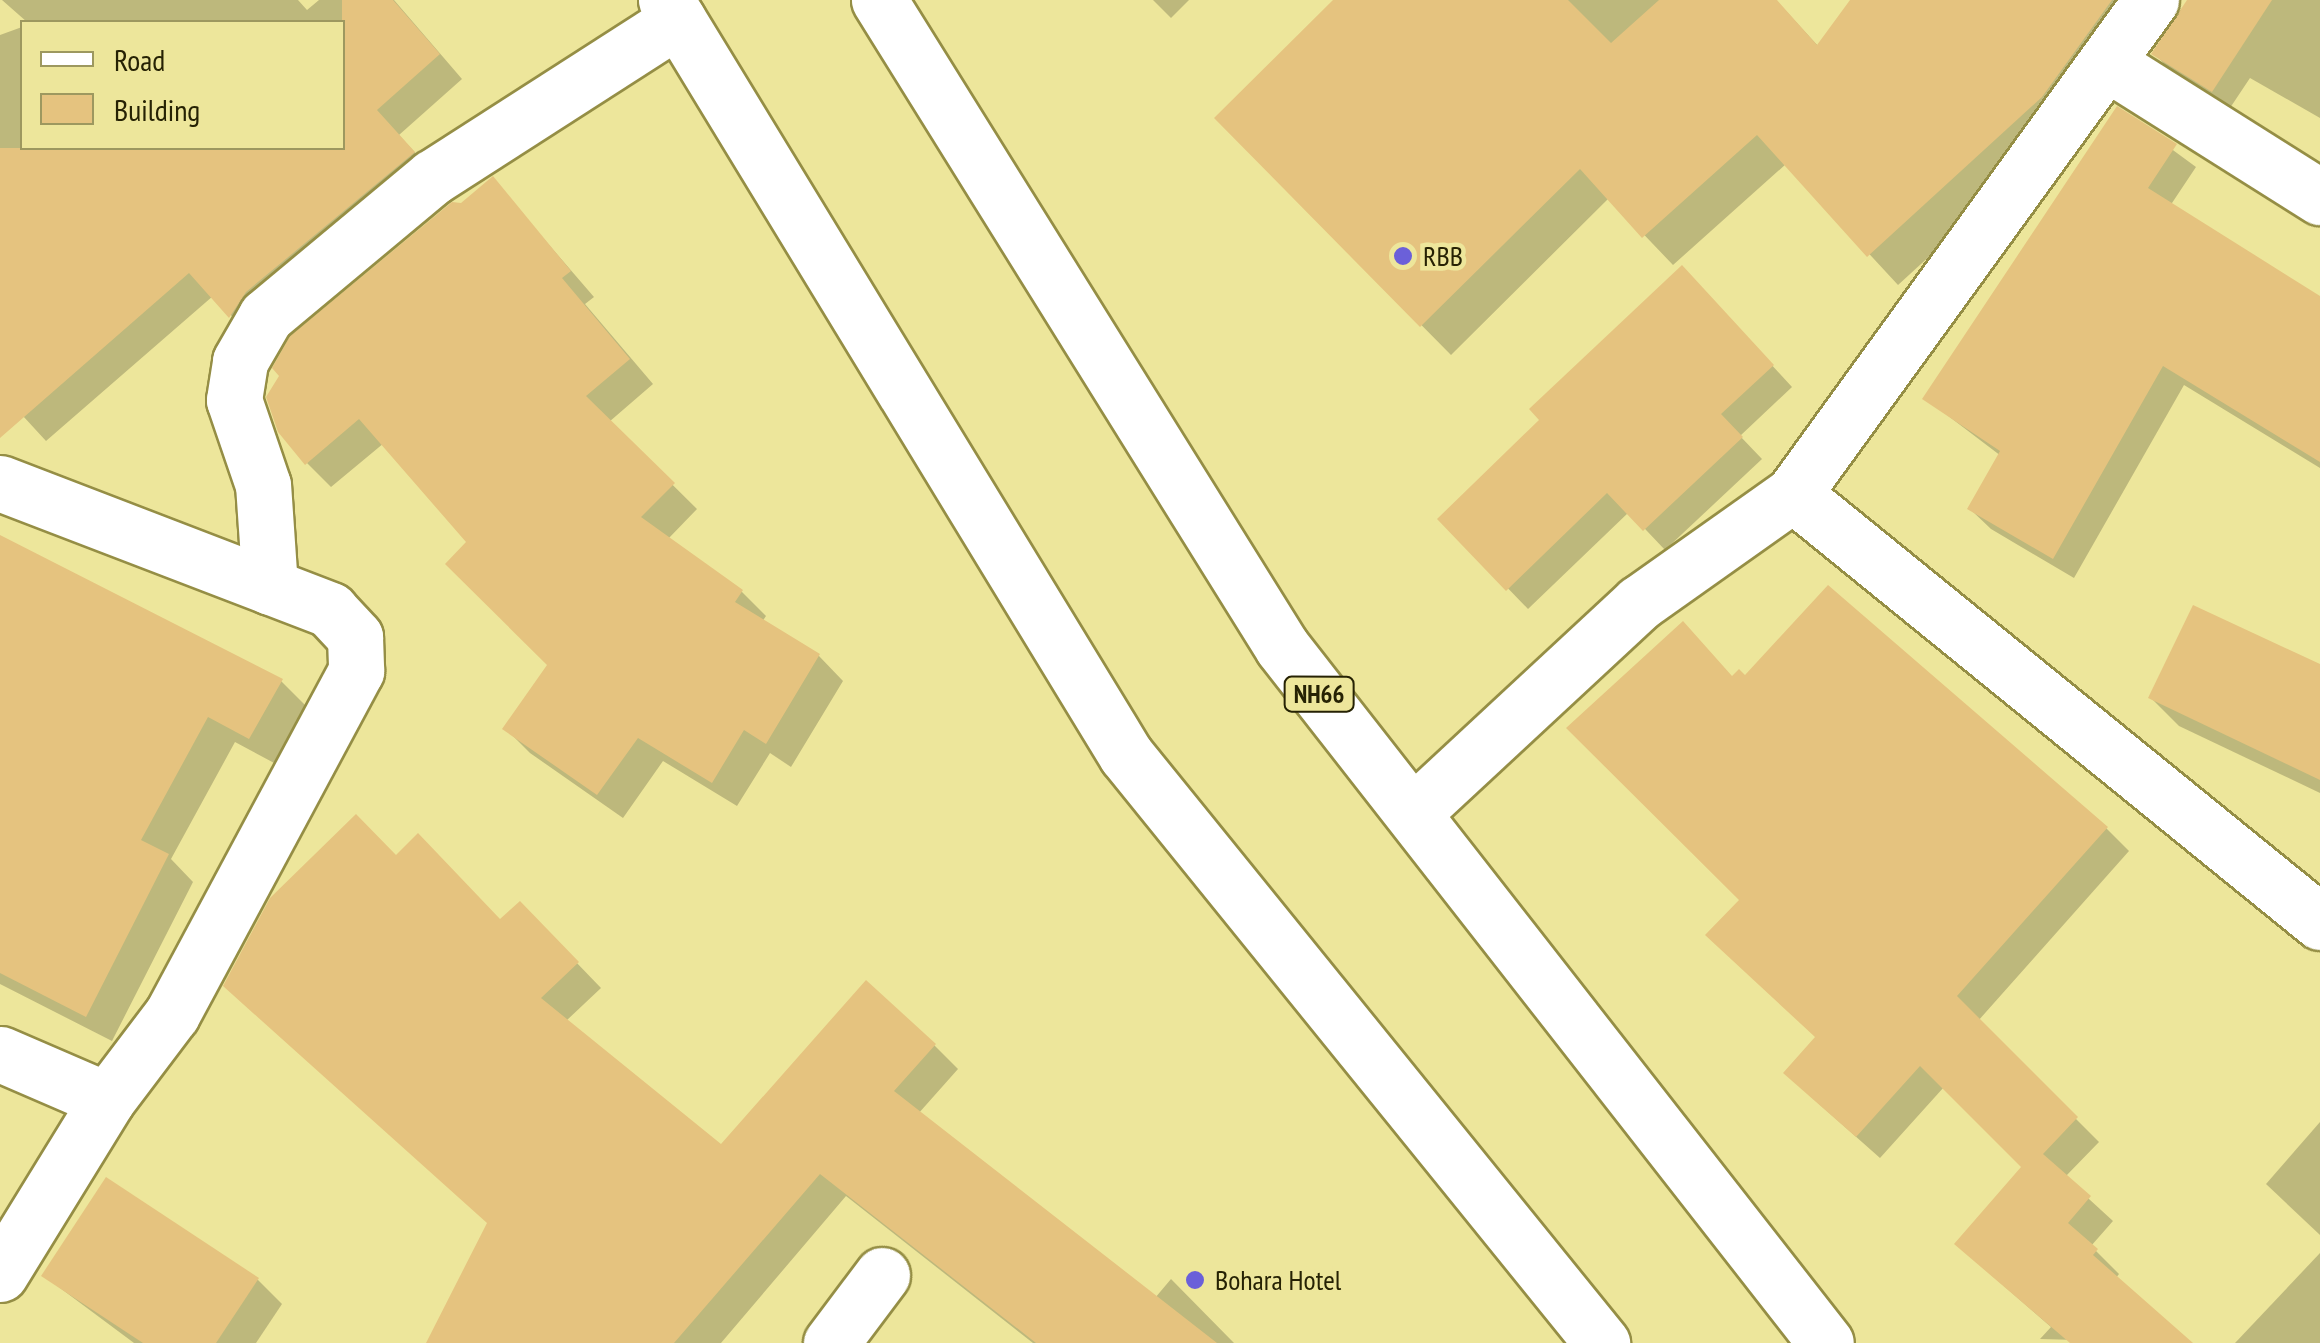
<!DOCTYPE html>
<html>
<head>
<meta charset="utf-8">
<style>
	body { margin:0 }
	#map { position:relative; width:2320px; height:1343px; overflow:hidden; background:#ede69b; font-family:"PT Sans Narrow",sans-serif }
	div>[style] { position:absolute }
	.shadow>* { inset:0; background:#0003 }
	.building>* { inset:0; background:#e5c37f }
	.roads { filter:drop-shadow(2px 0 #958e45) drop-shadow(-2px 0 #958e45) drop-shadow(0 2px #958e45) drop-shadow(0 -2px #958e45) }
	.street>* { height:55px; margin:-27.5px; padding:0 27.5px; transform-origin:27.5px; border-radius:27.5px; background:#fff }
	.highway>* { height:55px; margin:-27.5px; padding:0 27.5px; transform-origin:27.5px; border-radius:27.5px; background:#fff }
	.dots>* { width:28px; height:28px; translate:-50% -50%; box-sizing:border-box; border:5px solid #ede69b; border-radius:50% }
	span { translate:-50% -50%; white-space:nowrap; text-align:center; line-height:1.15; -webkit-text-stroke:9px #ede69b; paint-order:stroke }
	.shield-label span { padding:2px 8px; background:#ede69b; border:2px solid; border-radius:8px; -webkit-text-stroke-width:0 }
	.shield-label { font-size:25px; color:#262204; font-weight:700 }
	.poi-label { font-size:28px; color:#262204 }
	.left { translate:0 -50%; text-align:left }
	.legend { position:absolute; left:20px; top:20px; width:325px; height:130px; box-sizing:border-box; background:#ede69b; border:2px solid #9d985f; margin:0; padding:12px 18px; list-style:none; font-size:30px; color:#262204 }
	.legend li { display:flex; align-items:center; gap:20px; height:50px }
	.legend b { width:50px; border:2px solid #9d985f }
</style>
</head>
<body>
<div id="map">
	<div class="shadow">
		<div style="clip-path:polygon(2px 0,298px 0,307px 10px,319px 0,394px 0,462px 79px,399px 135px,437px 177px,254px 340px,213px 296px,46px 441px,0 391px,0 35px,22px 27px,22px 148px,342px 148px,342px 22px,27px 22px)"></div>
		<div style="clip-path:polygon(1153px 0,1189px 0,1171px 18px)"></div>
		<div style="clip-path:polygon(1336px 0,1776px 0,1819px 47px,1853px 0,2178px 0,2156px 10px,2072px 126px,1898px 285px,1786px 164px,1673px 265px,1609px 198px,1451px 355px,1217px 118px)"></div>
		<div style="clip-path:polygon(2190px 0,2320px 0,2320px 118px,2250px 78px,2230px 108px,2171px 71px,2154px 53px)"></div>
		<div style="clip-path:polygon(2117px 109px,2196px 167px,2170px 206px,2320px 299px,2320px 468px,2184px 385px,2074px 578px,1991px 529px,1970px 509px,2001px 456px,1926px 399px)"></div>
		<div style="clip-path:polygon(493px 180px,594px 297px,585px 304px,653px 384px,609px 422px,697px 509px,668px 539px,742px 592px,766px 616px,762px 622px,819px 656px,843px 681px,791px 767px,770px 753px,737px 806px,663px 761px,623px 818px,530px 753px,505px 728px,551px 665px,470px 542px,384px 443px,331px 487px,307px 463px,462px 206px)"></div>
		<div style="clip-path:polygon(1702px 289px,1792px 387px,1740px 436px,1762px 459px,1665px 550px,1629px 512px,1528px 609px,1441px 519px,1542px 420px)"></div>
		<div style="clip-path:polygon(0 538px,281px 681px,307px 707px,276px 764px,235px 742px,171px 859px,193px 882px,112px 1041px,0 984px)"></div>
		<div style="clip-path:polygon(2320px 667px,2320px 793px,2179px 726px,2151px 698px)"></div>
		<div style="clip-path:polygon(1734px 678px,2106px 828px,2129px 851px,1978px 1021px,2099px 1142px,2065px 1177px,2113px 1221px,2091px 1246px,2119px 1274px,2116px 1278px,2190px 1343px,2040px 1339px,2051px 1327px,1981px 1266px,2024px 1167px,1944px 1087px,1880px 1158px,1810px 1096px,1818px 1038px,1742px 900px)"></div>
		<div style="clip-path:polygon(397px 858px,500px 922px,520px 904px,601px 988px,566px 1021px,721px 1147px,934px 1045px,958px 1069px,918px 1114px,1155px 1298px,1171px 1279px,1234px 1343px,1033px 1343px,846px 1196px,721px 1343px,429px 1343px,489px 1225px)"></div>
		<div style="clip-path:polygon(2320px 1122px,2320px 1235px,2266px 1184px)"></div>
		<div style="clip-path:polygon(2320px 1253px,2320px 1343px,2235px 1343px)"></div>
		<div style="clip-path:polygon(44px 1276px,258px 1280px,282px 1304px,256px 1343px,134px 1343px)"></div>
	</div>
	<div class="building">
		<div style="clip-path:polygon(342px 0,393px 0,440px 54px,377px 110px,415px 152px,246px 292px,229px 318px,189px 273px,0 438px,0 148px,342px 148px)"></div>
		<div style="clip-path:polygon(1333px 0,1568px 0,1611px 43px,1659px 0,1777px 0,1817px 45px,1850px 0,2112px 0,2042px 97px,1867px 257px,1757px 135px,1642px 238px,1580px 169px,1420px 327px,1214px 118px)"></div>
		<div style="clip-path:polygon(2187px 0,2272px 0,2212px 92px,2151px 54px)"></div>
		<div style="clip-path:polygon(2117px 106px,2177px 144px,2148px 188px,2320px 296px,2320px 462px,2163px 366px,2053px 559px,1967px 509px,2000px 451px,1922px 399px)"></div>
		<div style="clip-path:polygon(493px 176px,571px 271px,562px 278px,630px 359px,586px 396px,675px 483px,641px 517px,743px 590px,735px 602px,820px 654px,766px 744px,744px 730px,712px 783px,638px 738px,597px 795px,502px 729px,547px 665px,445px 564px,466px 542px,359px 419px,305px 465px,278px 432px,266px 397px,279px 376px,272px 368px,290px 336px,452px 202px,461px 203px)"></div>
		<div style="clip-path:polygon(1682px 265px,1774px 365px,1721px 414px,1743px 437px,1643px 531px,1607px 493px,1506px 591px,1437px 519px,1539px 420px,1529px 409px)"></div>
		<div style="clip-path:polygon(0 535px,283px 679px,249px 739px,208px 717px,141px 840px,169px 854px,86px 1017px,0 973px)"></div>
		<div style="clip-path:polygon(1828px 585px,2108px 827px,1957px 996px,2078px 1117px,2043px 1154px,2091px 1196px,2068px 1223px,2098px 1249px,2093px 1255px,2193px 1343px,2070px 1343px,1954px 1244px,2021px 1167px,1920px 1066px,1856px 1137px,1783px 1073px,1815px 1037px,1705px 935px,1739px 900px,1566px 728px,1683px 621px,1732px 676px,1739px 669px,1745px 675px)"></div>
		<div style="clip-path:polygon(2193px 605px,2320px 664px,2320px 780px,2148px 698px)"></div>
		<div style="clip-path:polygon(356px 814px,396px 855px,418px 833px,500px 919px,520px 901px,579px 962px,541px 998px,721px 1144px,866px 980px,936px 1044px,894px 1091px,1217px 1343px,1036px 1343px,820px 1174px,674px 1343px,426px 1343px,487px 1223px,223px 986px,270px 898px)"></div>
		<div style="clip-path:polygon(106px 1177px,259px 1278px,216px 1343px,143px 1343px,41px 1276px)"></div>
	</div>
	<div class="roads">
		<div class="street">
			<div style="left:2107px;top:63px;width:252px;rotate:32.2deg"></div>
			<div style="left:0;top:483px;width:354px;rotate:21deg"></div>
			<div style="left:330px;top:610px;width:37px;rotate:47deg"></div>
			<div style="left:355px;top:637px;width:34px;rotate:88deg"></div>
			<div style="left:356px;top:671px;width:389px;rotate:118.2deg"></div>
			<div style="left:172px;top:1014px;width:108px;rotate:127.1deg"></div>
			<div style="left:107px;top:1100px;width:116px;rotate:-156.7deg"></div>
			<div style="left:1793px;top:494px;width:679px;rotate:39.08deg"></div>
			<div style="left:270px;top:587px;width:102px;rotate:-93.9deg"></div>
			<div style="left:263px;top:485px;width:90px;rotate:-108.8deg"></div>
			<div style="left:234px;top:400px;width:39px;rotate:-81deg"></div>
			<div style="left:240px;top:361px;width:52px;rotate:-60deg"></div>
			<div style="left:266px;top:316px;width:217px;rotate:-39.8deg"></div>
			<div style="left:433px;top:177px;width:291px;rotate:-32.7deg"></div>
			<div style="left:1414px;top:812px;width:307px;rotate:-42.9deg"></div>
			<div style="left:1639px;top:603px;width:189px;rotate:-35.3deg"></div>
			<div style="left:1793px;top:494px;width:610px;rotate:-54.07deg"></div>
			<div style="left:0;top:1274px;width:204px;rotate:-58.4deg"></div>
			<div style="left:831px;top:1343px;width:85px;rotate:-53.1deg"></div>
		</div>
		<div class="highway">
			<div style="left:666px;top:0;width:884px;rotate:58.65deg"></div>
			<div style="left:1126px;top:755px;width:757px;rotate:51.01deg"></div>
			<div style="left:879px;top:0;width:762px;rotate:58.08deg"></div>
			<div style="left:1282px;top:647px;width:883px;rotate:51.99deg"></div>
		</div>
	</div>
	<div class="dots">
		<div style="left:1403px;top:256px;background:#6b60d9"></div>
		<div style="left:1195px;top:1280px;background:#6b60d9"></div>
	</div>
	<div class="shield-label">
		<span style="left:1319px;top:694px">NH66</span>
	</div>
	<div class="poi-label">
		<span class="left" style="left:1423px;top:256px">RBB</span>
		<span class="left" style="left:1215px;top:1280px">Bohara Hotel</span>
	</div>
	<ul class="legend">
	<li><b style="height:12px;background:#fff"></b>Road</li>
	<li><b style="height:28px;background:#e5c37f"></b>Building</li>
	</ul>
</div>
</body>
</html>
